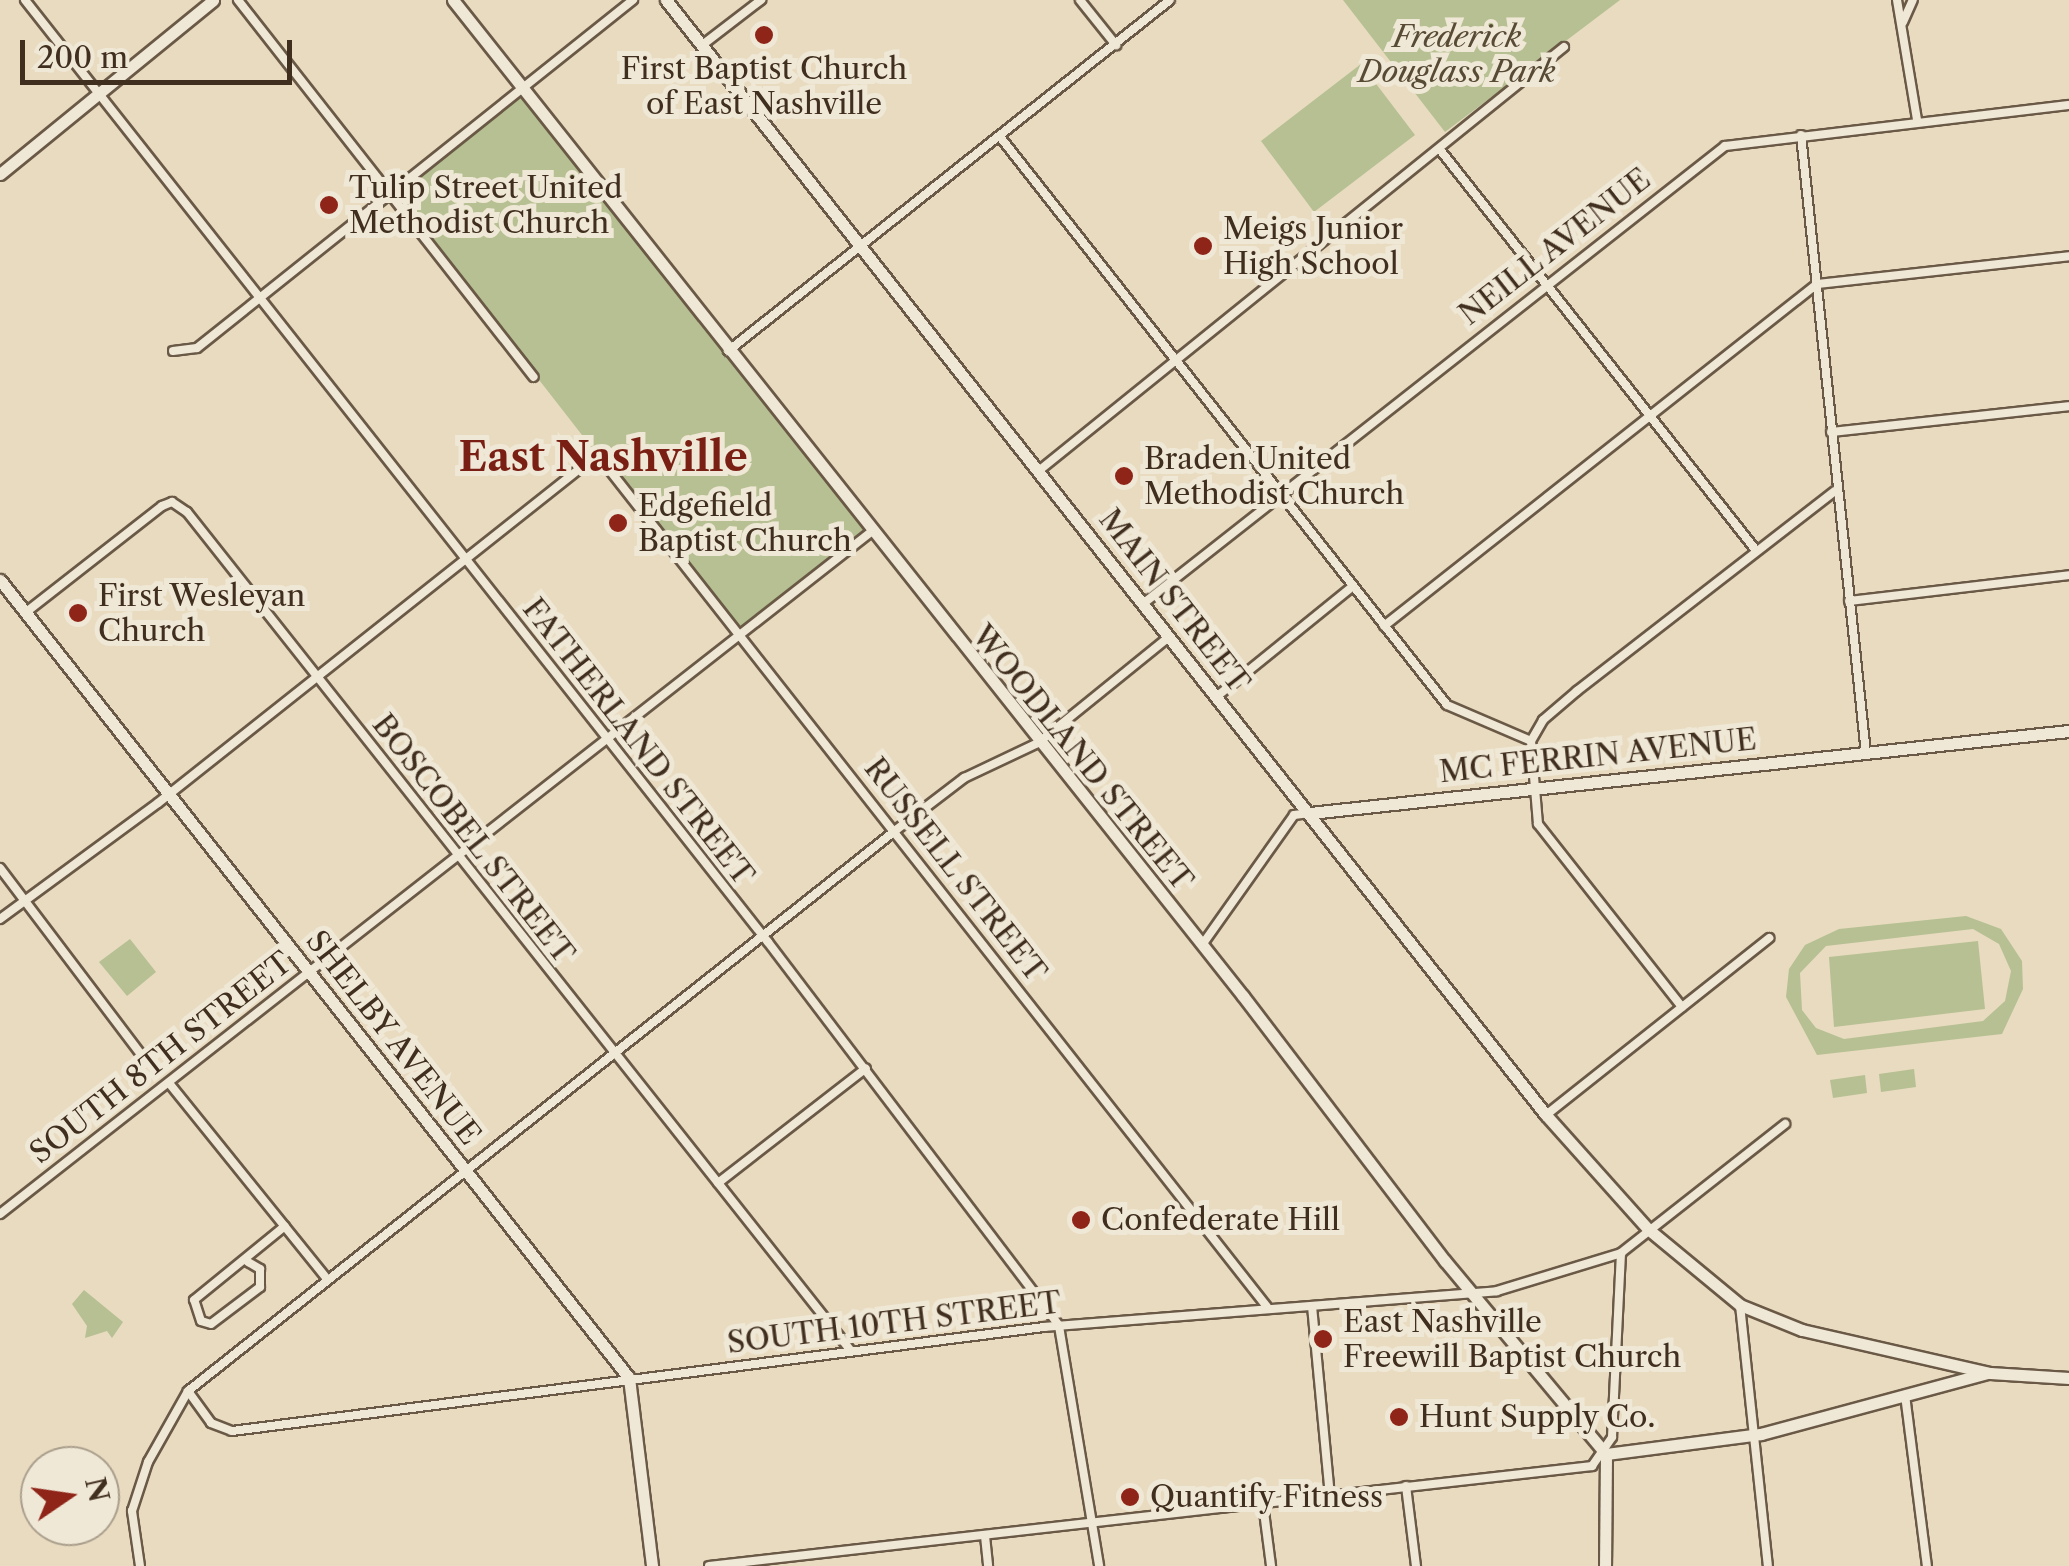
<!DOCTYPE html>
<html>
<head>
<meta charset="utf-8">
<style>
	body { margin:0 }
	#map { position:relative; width:2069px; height:1566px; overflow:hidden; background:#e8dbc0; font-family:"Libre Caslon Text",serif }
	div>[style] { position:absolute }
	.green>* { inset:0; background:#b6c092 }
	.roads { filter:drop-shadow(2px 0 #6a5946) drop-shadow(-2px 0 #6a5946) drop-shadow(0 2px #6a5946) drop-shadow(0 -2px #6a5946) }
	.street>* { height:8px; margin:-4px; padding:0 4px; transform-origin:4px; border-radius:4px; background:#f0e8d6 }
	.secondary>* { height:11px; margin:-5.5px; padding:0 5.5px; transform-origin:5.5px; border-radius:5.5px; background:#f0e8d6 }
	.dots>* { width:28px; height:28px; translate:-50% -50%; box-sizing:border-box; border:5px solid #f0e8d6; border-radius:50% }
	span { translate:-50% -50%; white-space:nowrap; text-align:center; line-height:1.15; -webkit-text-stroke:10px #f0e8d6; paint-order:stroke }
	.park-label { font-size:30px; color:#584b35; font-style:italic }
	.poi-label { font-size:30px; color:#402e1e }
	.left { translate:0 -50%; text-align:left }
	.street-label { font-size:30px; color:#402e1e }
	.district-label { font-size:40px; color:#7a1f14; font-weight:700 }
	.north { position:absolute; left:20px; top:1446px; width:100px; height:100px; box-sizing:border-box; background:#f0e8d6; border:2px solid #aa9e8c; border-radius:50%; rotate:77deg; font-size:28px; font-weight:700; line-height:40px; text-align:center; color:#402e1e }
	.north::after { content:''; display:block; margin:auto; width:35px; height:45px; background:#8f2418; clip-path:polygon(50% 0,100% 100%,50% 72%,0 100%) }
	.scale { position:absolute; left:20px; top:40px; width:272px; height:45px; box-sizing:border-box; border:5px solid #402e1e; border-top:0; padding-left:12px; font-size:30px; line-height:35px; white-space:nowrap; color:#402e1e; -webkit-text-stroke:8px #f0e8d6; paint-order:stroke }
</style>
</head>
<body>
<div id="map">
	<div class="green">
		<div style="clip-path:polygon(1343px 0,1620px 0,1445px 132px)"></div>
		<div style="clip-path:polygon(1361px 64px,1415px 135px,1314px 212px,1261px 141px)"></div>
		<div style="clip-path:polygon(523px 90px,871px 532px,737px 634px,392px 191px)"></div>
		<div style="clip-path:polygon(evenodd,1966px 916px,2001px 929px,2022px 961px,2023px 989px,2002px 1034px,1817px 1055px,1786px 997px,1789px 969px,1805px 945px,1839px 929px,1966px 916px,1973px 929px,1999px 944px,2011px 971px,2005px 1001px,1983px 1021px,1844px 1039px,1816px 1028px,1802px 1010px,1800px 973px,1826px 946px,1973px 929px)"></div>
		<div style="clip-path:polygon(130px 939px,156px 972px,127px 996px,99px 962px)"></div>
		<div style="clip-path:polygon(1978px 941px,1985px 1009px,1834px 1027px,1829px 957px)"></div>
		<div style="clip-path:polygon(1914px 1069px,1916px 1087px,1881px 1092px,1879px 1074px)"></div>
		<div style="clip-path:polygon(1865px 1075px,1867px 1093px,1833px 1098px,1830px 1080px)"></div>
		<div style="clip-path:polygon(84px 1290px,123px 1322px,112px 1338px,107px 1331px,85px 1338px,87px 1326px,72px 1304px)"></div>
	</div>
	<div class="roads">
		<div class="street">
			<div style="left:25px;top:0;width:1200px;rotate:51.74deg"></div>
			<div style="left:768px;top:942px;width:482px;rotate:52.8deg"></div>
			<div style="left:1059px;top:1326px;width:243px;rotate:80.5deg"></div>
			<div style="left:238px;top:0;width:479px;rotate:51.9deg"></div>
			<div style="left:1080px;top:0;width:58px;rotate:51.3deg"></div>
			<div style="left:1897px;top:0;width:122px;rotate:80.5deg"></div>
			<div style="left:1903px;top:22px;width:24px;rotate:-66deg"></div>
			<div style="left:701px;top:46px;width:76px;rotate:-37.5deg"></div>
			<div style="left:1801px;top:135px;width:621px;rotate:84deg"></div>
			<div style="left:1001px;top:138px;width:721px;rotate:51.81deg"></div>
			<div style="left:1447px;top:705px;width:91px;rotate:23.2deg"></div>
			<div style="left:1441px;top:151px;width:507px;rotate:51.73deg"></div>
			<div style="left:173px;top:351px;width:24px;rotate:-7deg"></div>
			<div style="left:197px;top:348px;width:558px;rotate:-38.6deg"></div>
			<div style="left:728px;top:351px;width:564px;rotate:-38.45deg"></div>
			<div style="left:1831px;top:432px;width:239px;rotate:-6.2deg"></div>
			<div style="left:1041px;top:469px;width:672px;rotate:-38.9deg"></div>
			<div style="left:1849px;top:601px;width:222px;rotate:-6.7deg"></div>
			<div style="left:1144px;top:603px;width:739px;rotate:-38.19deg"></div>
			<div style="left:1725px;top:146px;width:346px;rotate:-6.8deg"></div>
			<div style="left:25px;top:613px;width:174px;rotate:-38deg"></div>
			<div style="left:162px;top:506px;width:11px;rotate:-22deg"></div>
			<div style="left:172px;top:502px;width:18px;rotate:34deg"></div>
			<div style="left:187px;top:512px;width:1070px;rotate:51.64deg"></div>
			<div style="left:1384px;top:626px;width:552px;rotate:-38.3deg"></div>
			<div style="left:1817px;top:284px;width:254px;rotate:-6.3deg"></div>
			<div style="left:1216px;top:697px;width:175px;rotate:-39deg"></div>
			<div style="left:0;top:868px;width:237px;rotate:52.9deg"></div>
			<div style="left:0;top:919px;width:196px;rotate:-36.3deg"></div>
			<div style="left:158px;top:803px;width:547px;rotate:-38.4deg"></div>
			<div style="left:587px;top:463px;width:17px"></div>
			<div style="left:604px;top:463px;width:1075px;rotate:51.84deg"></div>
			<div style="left:1202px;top:945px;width:159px;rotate:-54.7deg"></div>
			<div style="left:1294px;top:815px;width:16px;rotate:-7deg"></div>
			<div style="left:1682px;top:1007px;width:233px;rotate:-128.2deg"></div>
			<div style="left:1538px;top:824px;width:83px;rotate:-94.8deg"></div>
			<div style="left:1531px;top:741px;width:24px;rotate:-60deg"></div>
			<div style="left:1543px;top:720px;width:45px;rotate:-40.5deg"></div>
			<div style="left:1577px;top:691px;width:326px;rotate:-37.8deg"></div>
			<div style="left:169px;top:1083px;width:253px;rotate:51.1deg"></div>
			<div style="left:1546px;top:1115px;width:285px;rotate:-38.4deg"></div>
			<div style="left:718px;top:1183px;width:187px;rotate:-37.8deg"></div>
			<div style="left:0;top:1214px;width:1106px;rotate:-38.06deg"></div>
			<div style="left:248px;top:1262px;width:14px;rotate:30deg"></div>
			<div style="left:260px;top:1269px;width:18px;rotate:90deg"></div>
			<div style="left:260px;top:1287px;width:61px;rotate:142.9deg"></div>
			<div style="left:211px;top:1324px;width:10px;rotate:-163deg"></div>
			<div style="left:201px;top:1321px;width:22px;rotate:-108deg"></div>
			<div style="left:194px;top:1300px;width:117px;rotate:-39.1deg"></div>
			<div style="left:1740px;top:1305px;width:262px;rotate:83.9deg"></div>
			<div style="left:1312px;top:1306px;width:190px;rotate:84.6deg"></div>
			<div style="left:188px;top:1391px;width:39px;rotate:54deg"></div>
			<div style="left:211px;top:1423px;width:22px;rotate:21deg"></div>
			<div style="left:232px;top:1431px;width:819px;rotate:-7.3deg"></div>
			<div style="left:1044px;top:1327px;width:454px;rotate:-4.5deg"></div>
			<div style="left:1497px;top:1291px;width:130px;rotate:-17deg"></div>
			<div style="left:1621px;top:1253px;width:209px;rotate:-38.2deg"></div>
			<div style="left:1905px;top:1395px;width:172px;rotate:82.7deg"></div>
			<div style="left:1406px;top:1486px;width:81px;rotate:82.9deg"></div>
			<div style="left:1263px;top:1504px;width:63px;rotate:82.6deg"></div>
			<div style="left:985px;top:1536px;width:30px;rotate:84deg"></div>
			<div style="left:140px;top:1566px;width:56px;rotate:-98.3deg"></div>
			<div style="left:132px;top:1511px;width:52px;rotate:-71.9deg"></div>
			<div style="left:148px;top:1462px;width:81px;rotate:-60.6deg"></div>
			<div style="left:188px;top:1391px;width:903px;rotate:-38.39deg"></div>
			<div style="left:896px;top:830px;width:86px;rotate:-37.4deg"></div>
			<div style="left:964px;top:778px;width:82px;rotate:-25.3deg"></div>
			<div style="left:1038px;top:743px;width:169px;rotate:-39deg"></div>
			<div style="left:709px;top:1566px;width:889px;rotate:-6.46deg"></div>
			<div style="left:1592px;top:1466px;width:35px;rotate:-55deg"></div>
			<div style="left:1612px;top:1437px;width:184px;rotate:-87.2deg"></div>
		</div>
		<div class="secondary">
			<div style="left:453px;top:0;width:1271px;rotate:51.58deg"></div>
			<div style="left:1243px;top:996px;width:333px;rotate:52.7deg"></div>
			<div style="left:1445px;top:1261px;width:251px;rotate:50.2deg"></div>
			<div style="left:1606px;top:1454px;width:112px;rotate:90.5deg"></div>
			<div style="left:666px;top:0;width:1420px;rotate:51.72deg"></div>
			<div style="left:1546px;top:1115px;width:153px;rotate:48.2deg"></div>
			<div style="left:1648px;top:1229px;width:119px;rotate:39.6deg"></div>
			<div style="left:1740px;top:1305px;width:67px;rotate:22deg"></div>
			<div style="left:1802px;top:1330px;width:193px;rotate:12.9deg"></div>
			<div style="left:1990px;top:1373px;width:79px;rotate:3.6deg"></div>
			<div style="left:0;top:174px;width:275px;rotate:-39.2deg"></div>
			<div style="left:0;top:580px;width:1016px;rotate:51.75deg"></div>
			<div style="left:629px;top:1378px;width:189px;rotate:83deg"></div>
			<div style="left:1310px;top:813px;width:763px;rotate:-6.17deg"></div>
			<div style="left:1606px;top:1454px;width:156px;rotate:-7.4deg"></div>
			<div style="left:1761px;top:1434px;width:234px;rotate:-15.1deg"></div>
		</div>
	</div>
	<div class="dots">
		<div style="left:764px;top:35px;background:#8f2418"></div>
		<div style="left:329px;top:205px;background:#8f2418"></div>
		<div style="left:1203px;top:246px;background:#8f2418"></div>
		<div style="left:1124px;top:476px;background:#8f2418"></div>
		<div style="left:618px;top:523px;background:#8f2418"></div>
		<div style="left:78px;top:613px;background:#8f2418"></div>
		<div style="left:1081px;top:1220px;background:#8f2418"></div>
		<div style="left:1323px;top:1339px;background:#8f2418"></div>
		<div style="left:1399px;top:1417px;background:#8f2418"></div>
		<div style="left:1130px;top:1497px;background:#8f2418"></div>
	</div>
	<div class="park-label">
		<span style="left:1457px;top:54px">Frederick<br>Douglass Park</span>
	</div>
	<div class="poi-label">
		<span style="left:764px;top:86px">First Baptist Church<br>of East Nashville</span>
		<span class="left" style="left:349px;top:205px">Tulip Street United<br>Methodist Church</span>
		<span class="left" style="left:1223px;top:246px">Meigs Junior<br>High School</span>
		<span class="left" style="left:1144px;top:476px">Braden United<br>Methodist Church</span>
		<span class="left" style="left:638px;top:523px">Edgefield<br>Baptist Church</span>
		<span class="left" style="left:98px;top:613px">First Wesleyan<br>Church</span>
		<span class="left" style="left:1101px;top:1220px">Confederate Hill</span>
		<span class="left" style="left:1343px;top:1339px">East Nashville<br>Freewill Baptist Church</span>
		<span class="left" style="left:1419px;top:1417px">Hunt Supply Co.</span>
		<span class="left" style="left:1150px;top:1497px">Quantify Fitness</span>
	</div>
	<div class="street-label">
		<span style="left:1555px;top:247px;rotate:-38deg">NEILL AVENUE</span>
		<span style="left:1174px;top:601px;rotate:52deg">MAIN STREET</span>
		<span style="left:638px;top:742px;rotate:52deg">FATHERLAND STREET</span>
		<span style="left:1598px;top:756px;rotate:-6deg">MC FERRIN AVENUE</span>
		<span style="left:1082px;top:758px;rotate:51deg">WOODLAND STREET</span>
		<span style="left:473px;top:839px;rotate:52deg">BOSCOBEL STREET</span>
		<span style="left:955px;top:870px;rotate:52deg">RUSSELL STREET</span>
		<span style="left:393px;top:1038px;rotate:52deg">SHELBY AVENUE</span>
		<span style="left:161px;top:1058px;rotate:-38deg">SOUTH 8TH STREET</span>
		<span style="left:894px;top:1323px;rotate:-7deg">SOUTH 10TH STREET</span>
	</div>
	<div class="district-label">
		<span style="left:603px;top:457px">East Nashville</span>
	</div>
	<div class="north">N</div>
	<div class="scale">200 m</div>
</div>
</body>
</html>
